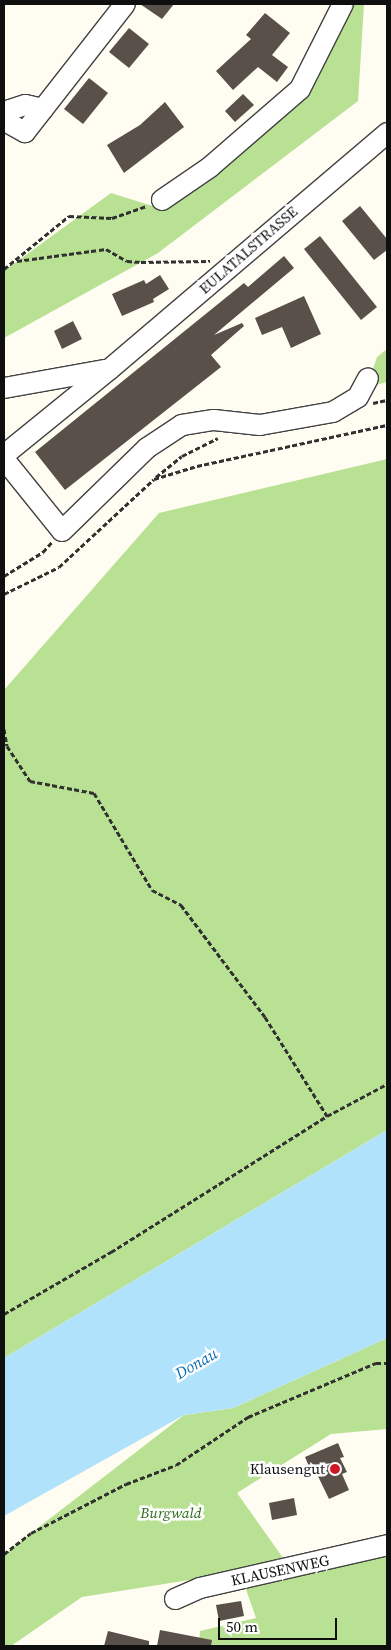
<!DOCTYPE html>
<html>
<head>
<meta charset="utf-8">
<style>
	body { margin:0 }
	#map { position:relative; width:391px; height:1650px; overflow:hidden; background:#fffcf2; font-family:"Source Serif 4",serif }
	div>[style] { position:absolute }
	.forest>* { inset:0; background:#b9e194 }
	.water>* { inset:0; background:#b1e2fc }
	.building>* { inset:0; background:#59504a }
	.path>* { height:3px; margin-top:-1.5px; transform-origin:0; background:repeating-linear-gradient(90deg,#313131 0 5px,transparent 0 7.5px) }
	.roads { filter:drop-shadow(1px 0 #424242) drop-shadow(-1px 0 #424242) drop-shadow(0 1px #424242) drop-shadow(0 -1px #424242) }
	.minor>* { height:20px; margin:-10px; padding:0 10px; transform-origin:10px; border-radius:10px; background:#fff }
	.dots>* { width:14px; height:14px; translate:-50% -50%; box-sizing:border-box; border:2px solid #fff; border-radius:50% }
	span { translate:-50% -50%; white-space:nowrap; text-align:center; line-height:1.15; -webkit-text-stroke:5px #fff; paint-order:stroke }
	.street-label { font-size:15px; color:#0f0f0f }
	.poi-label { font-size:15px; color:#0f0f0f }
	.right { translate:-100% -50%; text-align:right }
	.park-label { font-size:15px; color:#2d6f18; font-style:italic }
	.water-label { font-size:16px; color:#0a6db0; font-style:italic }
	.frame { position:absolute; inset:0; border:5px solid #0f0f0f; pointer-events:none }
	.scale { position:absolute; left:218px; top:1618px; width:119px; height:22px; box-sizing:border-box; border:2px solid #0f0f0f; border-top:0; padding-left:6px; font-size:15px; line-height:18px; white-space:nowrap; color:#0f0f0f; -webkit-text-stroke:4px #fff; paint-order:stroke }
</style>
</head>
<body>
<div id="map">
	<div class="forest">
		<div style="clip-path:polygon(354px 4px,364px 4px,358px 101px,158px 253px,4px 338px,4px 271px,111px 193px,159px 208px,307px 88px)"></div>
		<div style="clip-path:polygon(387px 349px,387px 382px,367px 387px,377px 357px)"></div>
		<div style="clip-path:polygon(387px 459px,387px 1130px,4px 1358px,4px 690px,159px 513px)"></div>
		<div style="clip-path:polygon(387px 1338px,387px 1429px,331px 1434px,237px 1493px,293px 1572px,387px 1554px,387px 1646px,199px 1646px,200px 1631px,256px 1618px,240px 1572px,82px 1597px,11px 1646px,4px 1646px,4px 1554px,184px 1415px,233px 1408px)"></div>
	</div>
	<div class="water">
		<div style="clip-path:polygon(387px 1130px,387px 1338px,233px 1408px,184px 1415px,4px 1516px,4px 1358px)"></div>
	</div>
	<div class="building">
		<div style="clip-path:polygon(140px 4px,174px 4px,162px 19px)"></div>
		<div style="clip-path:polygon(265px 13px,290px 33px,272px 55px,288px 67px,277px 82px,258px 67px,233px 90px,216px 71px,251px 39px,246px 35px)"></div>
		<div style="clip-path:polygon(129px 28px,149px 44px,129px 68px,109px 52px)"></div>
		<div style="clip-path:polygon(89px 78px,108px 93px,83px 124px,64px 109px)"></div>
		<div style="clip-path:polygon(243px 94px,254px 105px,235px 122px,225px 111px)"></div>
		<div style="clip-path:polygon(165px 102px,184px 127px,124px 173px,107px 145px,140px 125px)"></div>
		<div style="clip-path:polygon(360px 206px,387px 239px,387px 250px,374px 260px,342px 221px)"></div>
		<div style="clip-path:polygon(320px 236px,377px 307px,361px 320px,304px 249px)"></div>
		<div style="clip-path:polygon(284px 256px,294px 268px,214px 335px,242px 323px,244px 326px,211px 355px,221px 367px,65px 490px,35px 452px,244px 283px,248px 287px)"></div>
		<div style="clip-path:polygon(160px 275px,169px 289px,153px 299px,154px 302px,122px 316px,112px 294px,144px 280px,146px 284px)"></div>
		<div style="clip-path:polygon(304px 296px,321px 334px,291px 348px,282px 327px,262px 335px,255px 318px)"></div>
		<div style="clip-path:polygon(73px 321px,82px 339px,62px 349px,54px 331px)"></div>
		<div style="clip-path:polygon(338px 1443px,344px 1457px,340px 1458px,347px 1472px,342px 1474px,349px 1490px,329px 1499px,315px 1470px,311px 1471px,305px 1457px)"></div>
		<div style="clip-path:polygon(294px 1498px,297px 1515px,272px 1520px,269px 1503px)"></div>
		<div style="clip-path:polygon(241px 1601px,244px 1616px,219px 1621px,216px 1605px)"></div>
		<div style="clip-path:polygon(160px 1630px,212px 1640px,211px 1646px,157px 1646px)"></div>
		<div style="clip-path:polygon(108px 1631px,149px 1641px,149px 1646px,104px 1646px)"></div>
	</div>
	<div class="path">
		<div style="left:17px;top:261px;width:90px;rotate:-7.7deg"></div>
		<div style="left:106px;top:249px;width:24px;rotate:30deg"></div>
		<div style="left:127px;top:261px;width:14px;rotate:4deg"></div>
		<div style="left:141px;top:262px;width:69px;rotate:-0.8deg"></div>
		<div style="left:4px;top:269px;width:84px;rotate:-39.2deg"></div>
		<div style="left:69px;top:216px;width:43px;rotate:2.7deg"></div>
		<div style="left:112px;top:218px;width:37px;rotate:-19deg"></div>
		<div style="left:373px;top:403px;width:14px;rotate:-12deg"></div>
		<div style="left:156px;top:477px;width:33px;rotate:-39deg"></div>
		<div style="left:182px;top:456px;width:40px;rotate:-26.6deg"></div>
		<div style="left:4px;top:576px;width:46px;rotate:-31.6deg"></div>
		<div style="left:43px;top:552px;width:13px;rotate:-48deg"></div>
		<div style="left:4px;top:594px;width:61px;rotate:-26.1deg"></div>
		<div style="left:59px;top:567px;width:129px;rotate:-42.8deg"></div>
		<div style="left:154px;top:479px;width:45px;rotate:-16.8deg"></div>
		<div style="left:197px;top:466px;width:194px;rotate:-12.2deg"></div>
		<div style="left:4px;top:729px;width:17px;rotate:80deg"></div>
		<div style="left:7px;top:746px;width:42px;rotate:56.7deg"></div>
		<div style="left:30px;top:781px;width:65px;rotate:10.6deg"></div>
		<div style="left:94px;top:793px;width:113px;rotate:59.1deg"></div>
		<div style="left:152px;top:890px;width:33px;rotate:27deg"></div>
		<div style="left:181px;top:905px;width:140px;rotate:53.1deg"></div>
		<div style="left:265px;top:1017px;width:117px;rotate:57.9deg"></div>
		<div style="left:4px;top:1314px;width:124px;rotate:-30.1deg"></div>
		<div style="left:111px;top:1252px;width:255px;rotate:-32.2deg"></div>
		<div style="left:327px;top:1116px;width:68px;rotate:-28.1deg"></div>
		<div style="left:4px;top:1554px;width:34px;rotate:-38deg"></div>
		<div style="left:31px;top:1533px;width:107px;rotate:-27.3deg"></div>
		<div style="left:126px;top:1484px;width:53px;rotate:-20.8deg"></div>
		<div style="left:176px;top:1465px;width:87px;rotate:-33.7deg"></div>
		<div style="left:248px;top:1417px;width:139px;rotate:-22.9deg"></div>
		<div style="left:376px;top:1363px;width:11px"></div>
	</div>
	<div class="roads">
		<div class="minor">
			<div style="left:43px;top:109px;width:18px;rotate:-167deg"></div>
			<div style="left:25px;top:105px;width:16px;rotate:162deg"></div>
			<div style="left:10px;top:110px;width:12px;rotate:114deg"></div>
			<div style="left:5px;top:121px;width:23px;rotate:29deg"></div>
			<div style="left:25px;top:132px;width:162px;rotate:-52deg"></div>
			<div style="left:162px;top:200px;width:58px;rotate:-34.5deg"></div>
			<div style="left:210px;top:167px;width:119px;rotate:-40.9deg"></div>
			<div style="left:300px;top:89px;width:95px;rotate:-63.2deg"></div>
			<div style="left:4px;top:388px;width:103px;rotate:-10.1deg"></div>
			<div style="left:4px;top:455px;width:136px;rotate:-39.1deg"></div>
			<div style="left:110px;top:369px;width:364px;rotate:-40.4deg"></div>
			<div style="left:4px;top:459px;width:92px;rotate:51.1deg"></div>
			<div style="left:62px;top:531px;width:119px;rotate:-44.3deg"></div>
			<div style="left:147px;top:448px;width:42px;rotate:-33.3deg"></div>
			<div style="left:182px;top:425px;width:32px;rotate:-9deg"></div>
			<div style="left:214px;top:420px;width:46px;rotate:6.2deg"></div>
			<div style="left:260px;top:425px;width:74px;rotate:-10.1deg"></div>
			<div style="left:333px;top:412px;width:29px;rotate:-31deg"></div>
			<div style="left:358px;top:397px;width:21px;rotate:-62deg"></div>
			<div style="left:175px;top:1599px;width:27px;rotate:-24deg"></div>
			<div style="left:200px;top:1588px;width:192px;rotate:-12.9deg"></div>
		</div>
	</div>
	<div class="dots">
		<div style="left:335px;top:1469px;background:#cf1826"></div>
	</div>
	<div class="street-label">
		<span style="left:248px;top:250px;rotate:-41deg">EULATALSTRASSE</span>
		<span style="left:280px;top:1570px;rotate:-12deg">KLAUSENWEG</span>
	</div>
	<div class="poi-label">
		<span class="right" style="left:325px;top:1469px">Klausengut</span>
	</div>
	<div class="park-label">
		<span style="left:171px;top:1513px">Burgwald</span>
	</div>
	<div class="water-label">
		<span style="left:196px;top:1363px;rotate:-30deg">Donau</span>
	</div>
	<div class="frame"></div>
	<div class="scale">50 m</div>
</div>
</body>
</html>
